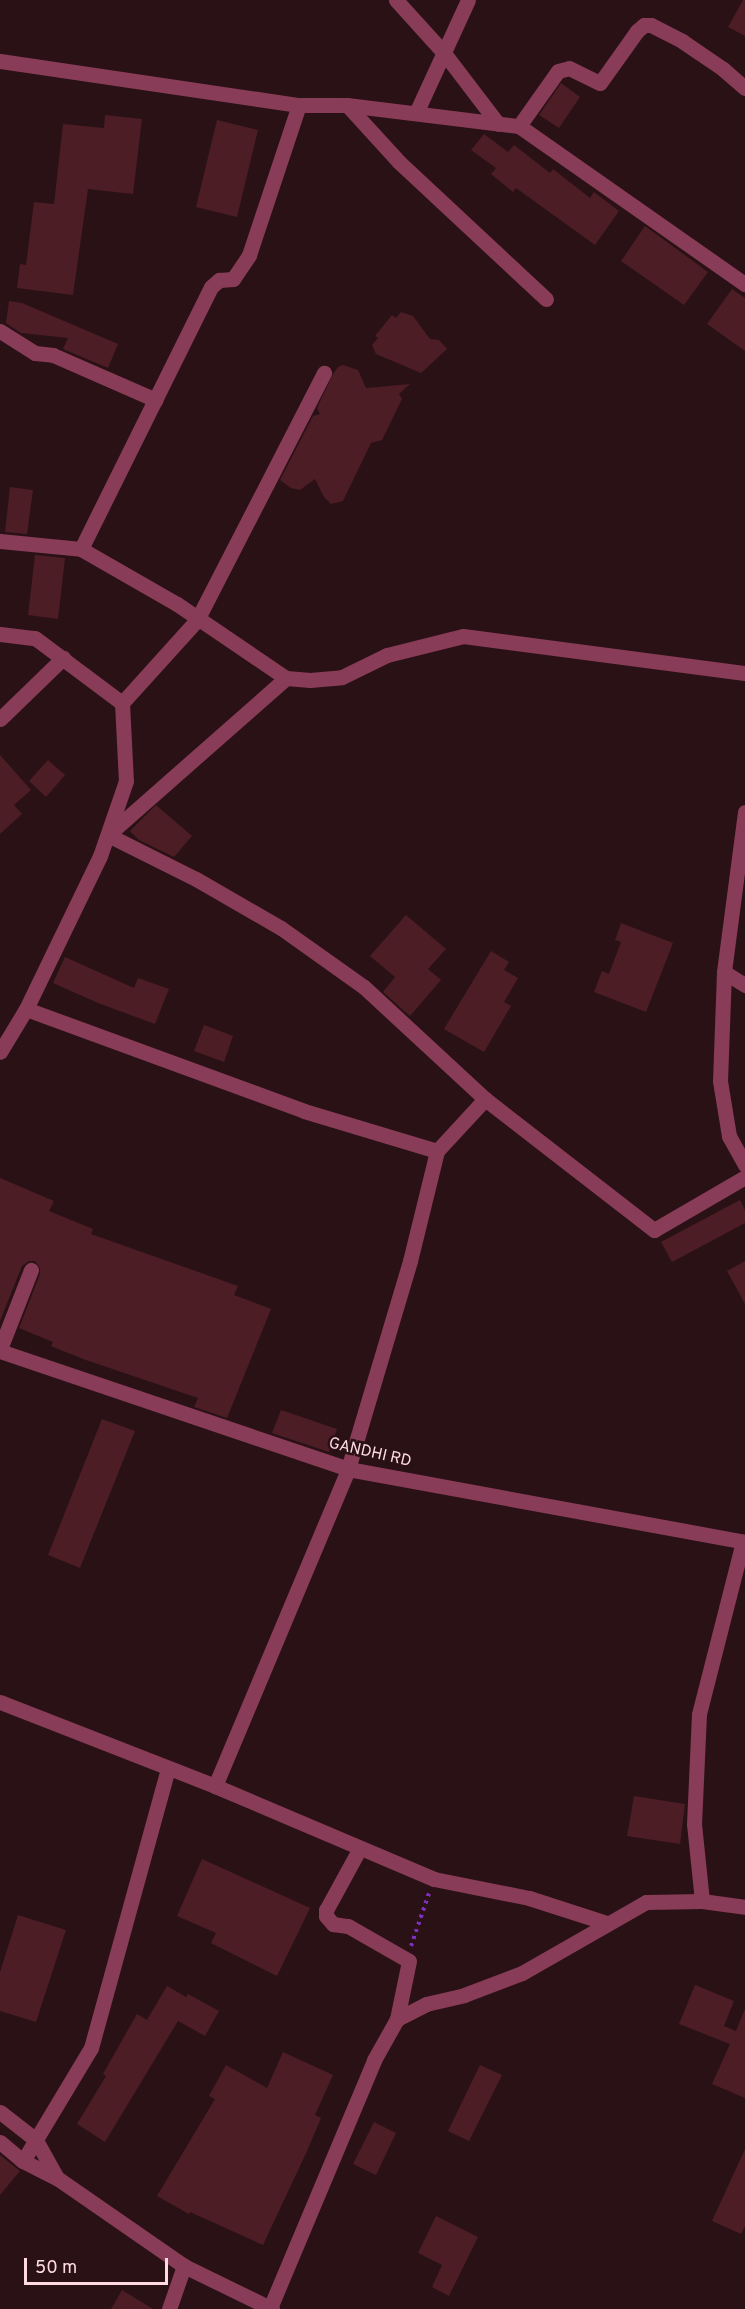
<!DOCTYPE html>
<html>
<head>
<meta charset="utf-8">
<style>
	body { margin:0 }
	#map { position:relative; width:745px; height:2309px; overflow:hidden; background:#2a1116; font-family:Overpass,sans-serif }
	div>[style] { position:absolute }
	.building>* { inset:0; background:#4c1d25 }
	.path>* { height:4px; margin-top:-2px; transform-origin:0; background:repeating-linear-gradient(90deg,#7e30bd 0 3px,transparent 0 7.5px) }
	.minor>* { height:15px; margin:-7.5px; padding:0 7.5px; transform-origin:7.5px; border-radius:7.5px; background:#893c57 }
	span { translate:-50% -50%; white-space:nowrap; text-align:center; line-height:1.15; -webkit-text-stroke:5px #2a1116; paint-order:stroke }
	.street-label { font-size:16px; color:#ffdae4 }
	.scale { position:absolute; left:24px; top:2258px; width:144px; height:27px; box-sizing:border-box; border:3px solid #ffdae4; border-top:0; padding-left:8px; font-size:18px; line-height:21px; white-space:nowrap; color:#ffdae4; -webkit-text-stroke:4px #2a1116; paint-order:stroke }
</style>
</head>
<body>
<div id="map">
	<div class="building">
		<div style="clip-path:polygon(743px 0,745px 0,745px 36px,728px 27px)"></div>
		<div style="clip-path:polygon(561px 83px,580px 97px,559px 128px,539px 115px)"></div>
		<div style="clip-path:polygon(105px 115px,142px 119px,133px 194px,88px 189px,73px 295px,17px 288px,20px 264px,26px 265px,34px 202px,54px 204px,63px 124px,104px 128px)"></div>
		<div style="clip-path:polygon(217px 120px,258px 130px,237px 217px,196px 207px)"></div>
		<div style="clip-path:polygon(484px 134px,508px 152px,514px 145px,550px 173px,553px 169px,590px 198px,594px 192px,619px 211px,595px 245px,516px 188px,513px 192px,491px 174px,496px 168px,471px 150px)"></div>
		<div style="clip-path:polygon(645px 226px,708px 272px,684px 305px,621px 261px)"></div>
		<div style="clip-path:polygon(732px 289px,745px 298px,745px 351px,707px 324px)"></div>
		<div style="clip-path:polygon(9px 301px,22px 303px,118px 344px,108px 368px,63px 349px,68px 338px,21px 333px,6px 323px)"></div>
		<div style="clip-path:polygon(401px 312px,413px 316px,430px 339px,439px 340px,447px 349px,421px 373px,376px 354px,372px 345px,378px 338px,375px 336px,392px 315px,396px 318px)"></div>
		<div style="clip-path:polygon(343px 365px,358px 370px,366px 388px,410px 384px,399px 394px,402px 399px,382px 440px,371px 443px,343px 501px,331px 504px,324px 497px,315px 479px,300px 490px,291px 488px,280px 480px,313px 416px,320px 414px,317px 408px,333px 374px,338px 367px)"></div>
		<div style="clip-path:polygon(10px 487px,33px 490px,27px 534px,5px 532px)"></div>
		<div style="clip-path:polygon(35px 555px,65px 558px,58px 619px,28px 615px)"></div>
		<div style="clip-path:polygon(0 755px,31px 790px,14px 805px,22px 814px,0 834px)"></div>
		<div style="clip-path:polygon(48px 760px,65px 775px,46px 797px,29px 781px)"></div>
		<div style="clip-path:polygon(156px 805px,192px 836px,174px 857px,139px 840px,130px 831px)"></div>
		<div style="clip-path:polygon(406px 915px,446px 949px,428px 969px,441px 980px,410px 1016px,383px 992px,395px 977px,370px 956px)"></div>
		<div style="clip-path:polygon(621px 923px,673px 943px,646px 1012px,594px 992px,602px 971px,609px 974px,621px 942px,615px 940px)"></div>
		<div style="clip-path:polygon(491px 951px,509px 962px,504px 970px,518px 978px,504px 1002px,511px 1006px,484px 1052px,444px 1029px)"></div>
		<div style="clip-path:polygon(65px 957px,134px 988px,138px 978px,169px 989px,155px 1024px,98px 1003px,53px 983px)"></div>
		<div style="clip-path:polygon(204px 1025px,233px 1036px,224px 1062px,194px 1051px)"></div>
		<div style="clip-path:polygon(0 1178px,54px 1201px,49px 1211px,93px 1229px,91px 1234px,238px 1286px,234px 1295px,271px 1309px,227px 1418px,194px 1407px,198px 1398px,83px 1359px,51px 1346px,53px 1342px,19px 1328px,40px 1274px,40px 1268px,35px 1261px,29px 1261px,22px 1266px,0 1321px)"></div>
		<div style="clip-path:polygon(740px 1200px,745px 1210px,745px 1223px,672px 1262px,661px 1242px)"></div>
		<div style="clip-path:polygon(745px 1261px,745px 1304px,727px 1271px)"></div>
		<div style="clip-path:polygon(281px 1410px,337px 1429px,329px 1452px,272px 1433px)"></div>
		<div style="clip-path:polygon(102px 1419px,135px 1431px,80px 1568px,48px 1555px)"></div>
		<div style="clip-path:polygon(634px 1796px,685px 1804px,680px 1844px,627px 1836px)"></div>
		<div style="clip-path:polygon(202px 1859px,310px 1908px,277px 1976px,211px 1943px,216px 1933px,177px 1916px)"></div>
		<div style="clip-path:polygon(18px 1915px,66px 1930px,36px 2022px,0 2011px,0 1972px)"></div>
		<div style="clip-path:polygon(695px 1985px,734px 2001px,724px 2026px,736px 2031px,745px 2009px,745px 2098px,712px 2084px,730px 2044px,679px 2024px)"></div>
		<div style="clip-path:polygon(167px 1986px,186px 1997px,188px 1994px,219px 2011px,205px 2036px,178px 2021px,105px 2142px,77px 2124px,106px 2076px,103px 2074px,137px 2014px,147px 2020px)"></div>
		<div style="clip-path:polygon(283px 2052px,333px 2075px,315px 2115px,321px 2118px,307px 2151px,263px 2245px,190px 2212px,189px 2214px,157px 2196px,215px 2099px,209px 2096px,226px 2065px,267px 2088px)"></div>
		<div style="clip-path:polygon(480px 2065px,502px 2075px,469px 2141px,448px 2131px)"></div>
		<div style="clip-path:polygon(374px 2122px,396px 2133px,376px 2175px,353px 2164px)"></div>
		<div style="clip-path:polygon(745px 2149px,745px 2226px,741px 2234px,712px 2221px)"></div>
		<div style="clip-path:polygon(0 2155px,20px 2171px,0 2195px)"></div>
		<div style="clip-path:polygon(436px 2216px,478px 2237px,449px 2296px,432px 2287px,442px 2265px,418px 2253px)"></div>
		<div style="clip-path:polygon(122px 2290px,153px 2309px,111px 2309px)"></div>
	</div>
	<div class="path">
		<div style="left:411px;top:1946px;width:56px;rotate:-71.2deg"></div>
	</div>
	<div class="minor">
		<div style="left:396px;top:0;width:72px;rotate:47.8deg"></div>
		<div style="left:444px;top:53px;width:89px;rotate:52.7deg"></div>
		<div style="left:0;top:61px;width:302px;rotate:8.4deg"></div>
		<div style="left:299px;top:105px;width:48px"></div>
		<div style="left:347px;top:105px;width:173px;rotate:7deg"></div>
		<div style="left:519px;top:126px;width:276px;rotate:35deg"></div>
		<div style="left:347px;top:105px;width:77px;rotate:47.6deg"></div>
		<div style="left:399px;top:162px;width:201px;rotate:43deg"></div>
		<div style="left:416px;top:113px;width:124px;rotate:-65.3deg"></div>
		<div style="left:519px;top:126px;width:67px;rotate:-54.7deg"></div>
		<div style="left:558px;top:71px;width:11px;rotate:-15deg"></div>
		<div style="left:569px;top:68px;width:34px;rotate:26deg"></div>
		<div style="left:600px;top:83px;width:64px;rotate:-54.6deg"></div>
		<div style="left:637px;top:31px;width:9px;rotate:-41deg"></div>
		<div style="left:644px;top:25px;width:7px"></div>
		<div style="left:651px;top:25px;width:35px;rotate:27deg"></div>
		<div style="left:682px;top:41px;width:50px;rotate:34.3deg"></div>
		<div style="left:723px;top:69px;width:29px;rotate:41deg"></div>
		<div style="left:0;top:331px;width:41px;rotate:32.2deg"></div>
		<div style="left:35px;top:353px;width:18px;rotate:6deg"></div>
		<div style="left:53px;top:355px;width:112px;rotate:23.6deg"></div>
		<div style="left:0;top:541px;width:81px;rotate:5.6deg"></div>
		<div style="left:81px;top:549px;width:111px;rotate:29.8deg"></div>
		<div style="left:177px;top:604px;width:132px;rotate:34.2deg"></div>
		<div style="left:286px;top:678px;width:24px;rotate:5deg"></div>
		<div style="left:310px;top:680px;width:32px;rotate:-5deg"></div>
		<div style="left:342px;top:677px;width:50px;rotate:-26.1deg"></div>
		<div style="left:387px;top:655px;width:78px;rotate:-14deg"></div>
		<div style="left:463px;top:636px;width:284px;rotate:7.5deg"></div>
		<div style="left:81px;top:549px;width:292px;rotate:-63.6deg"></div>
		<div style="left:211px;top:287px;width:11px;rotate:-41deg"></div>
		<div style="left:219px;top:280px;width:14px;rotate:-4deg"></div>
		<div style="left:233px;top:279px;width:29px;rotate:-56deg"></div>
		<div style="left:249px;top:255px;width:158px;rotate:-71.6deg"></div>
		<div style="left:0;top:634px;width:35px;rotate:7deg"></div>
		<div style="left:35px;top:638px;width:109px;rotate:36.8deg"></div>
		<div style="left:122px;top:703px;width:78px;rotate:87.1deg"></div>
		<div style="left:126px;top:781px;width:79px;rotate:109.1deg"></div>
		<div style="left:100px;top:856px;width:170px;rotate:115.8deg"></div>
		<div style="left:26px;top:1009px;width:50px;rotate:121.2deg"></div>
		<div style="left:286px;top:678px;width:237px;rotate:138.6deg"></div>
		<div style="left:108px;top:835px;width:98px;rotate:26.6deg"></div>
		<div style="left:196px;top:879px;width:98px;rotate:30deg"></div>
		<div style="left:281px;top:928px;width:102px;rotate:35.4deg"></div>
		<div style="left:364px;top:987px;width:165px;rotate:42.8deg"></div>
		<div style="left:485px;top:1099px;width:214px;rotate:37.8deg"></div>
		<div style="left:654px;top:1230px;width:105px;rotate:-30.2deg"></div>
		<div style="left:122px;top:703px;width:112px;rotate:-47.9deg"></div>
		<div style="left:197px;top:620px;width:278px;rotate:-62.8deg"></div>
		<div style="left:0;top:719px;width:88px;rotate:-44.1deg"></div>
		<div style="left:745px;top:812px;width:161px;rotate:97.5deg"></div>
		<div style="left:724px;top:972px;width:109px;rotate:92.1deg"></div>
		<div style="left:720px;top:1081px;width:56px;rotate:80.7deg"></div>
		<div style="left:729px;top:1136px;width:33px;rotate:61deg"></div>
		<div style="left:724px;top:972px;width:25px;rotate:32deg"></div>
		<div style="left:26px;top:1009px;width:296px;rotate:20.1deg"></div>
		<div style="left:304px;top:1111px;width:139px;rotate:16.7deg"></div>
		<div style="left:0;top:1349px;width:85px;rotate:-68.6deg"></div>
		<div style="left:0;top:1351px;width:367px;rotate:18.7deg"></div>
		<div style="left:348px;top:1469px;width:404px;rotate:10.4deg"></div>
		<div style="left:0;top:1702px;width:231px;rotate:21.3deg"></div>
		<div style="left:215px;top:1786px;width:238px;rotate:23deg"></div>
		<div style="left:434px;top:1879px;width:97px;rotate:11.3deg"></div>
		<div style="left:529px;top:1898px;width:82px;rotate:17.8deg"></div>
		<div style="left:215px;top:1786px;width:344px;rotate:-67.2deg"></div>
		<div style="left:348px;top:1469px;width:217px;rotate:-73.4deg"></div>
		<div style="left:410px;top:1261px;width:113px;rotate:-76.2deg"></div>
		<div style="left:437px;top:1151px;width:71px;rotate:-47.3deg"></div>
		<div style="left:360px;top:1848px;width:71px;rotate:118.7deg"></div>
		<div style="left:326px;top:1910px;width:6px;rotate:90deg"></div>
		<div style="left:326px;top:1916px;width:11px;rotate:49deg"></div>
		<div style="left:333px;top:1924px;width:15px;rotate:8deg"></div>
		<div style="left:348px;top:1926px;width:70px;rotate:29.8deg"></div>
		<div style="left:409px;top:1961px;width:59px;rotate:101.7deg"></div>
		<div style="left:702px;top:1901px;width:77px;rotate:-95.9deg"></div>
		<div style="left:694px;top:1824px;width:110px;rotate:-87.4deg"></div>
		<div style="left:699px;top:1714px;width:178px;rotate:-75.7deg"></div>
		<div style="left:0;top:2112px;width:46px;rotate:37.9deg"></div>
		<div style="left:36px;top:2140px;width:43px;rotate:61.1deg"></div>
		<div style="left:0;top:2142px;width:30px;rotate:40deg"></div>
		<div style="left:23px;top:2161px;width:38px;rotate:27deg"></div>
		<div style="left:57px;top:2178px;width:155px;rotate:34.7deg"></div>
		<div style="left:184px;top:2266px;width:98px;rotate:26deg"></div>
		<div style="left:23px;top:2161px;width:132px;rotate:-59deg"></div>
		<div style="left:91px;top:2048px;width:290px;rotate:-74.6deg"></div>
		<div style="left:270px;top:2308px;width:269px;rotate:-67.2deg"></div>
		<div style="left:374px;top:2060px;width:47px;rotate:-60.7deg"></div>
		<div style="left:397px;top:2019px;width:33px;rotate:-27deg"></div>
		<div style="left:426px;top:2004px;width:39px;rotate:-13deg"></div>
		<div style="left:464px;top:1995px;width:62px;rotate:-20.8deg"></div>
		<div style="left:522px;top:1973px;width:143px;rotate:-29.8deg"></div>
		<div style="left:646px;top:1902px;width:56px;rotate:-1deg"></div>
		<div style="left:702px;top:1901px;width:43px;rotate:7.9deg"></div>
		<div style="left:169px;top:2309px;width:46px;rotate:-70.8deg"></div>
	</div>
	<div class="street-label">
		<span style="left:370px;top:1453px;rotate:13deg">GANDHI RD</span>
	</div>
	<div class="scale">50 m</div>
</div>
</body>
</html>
